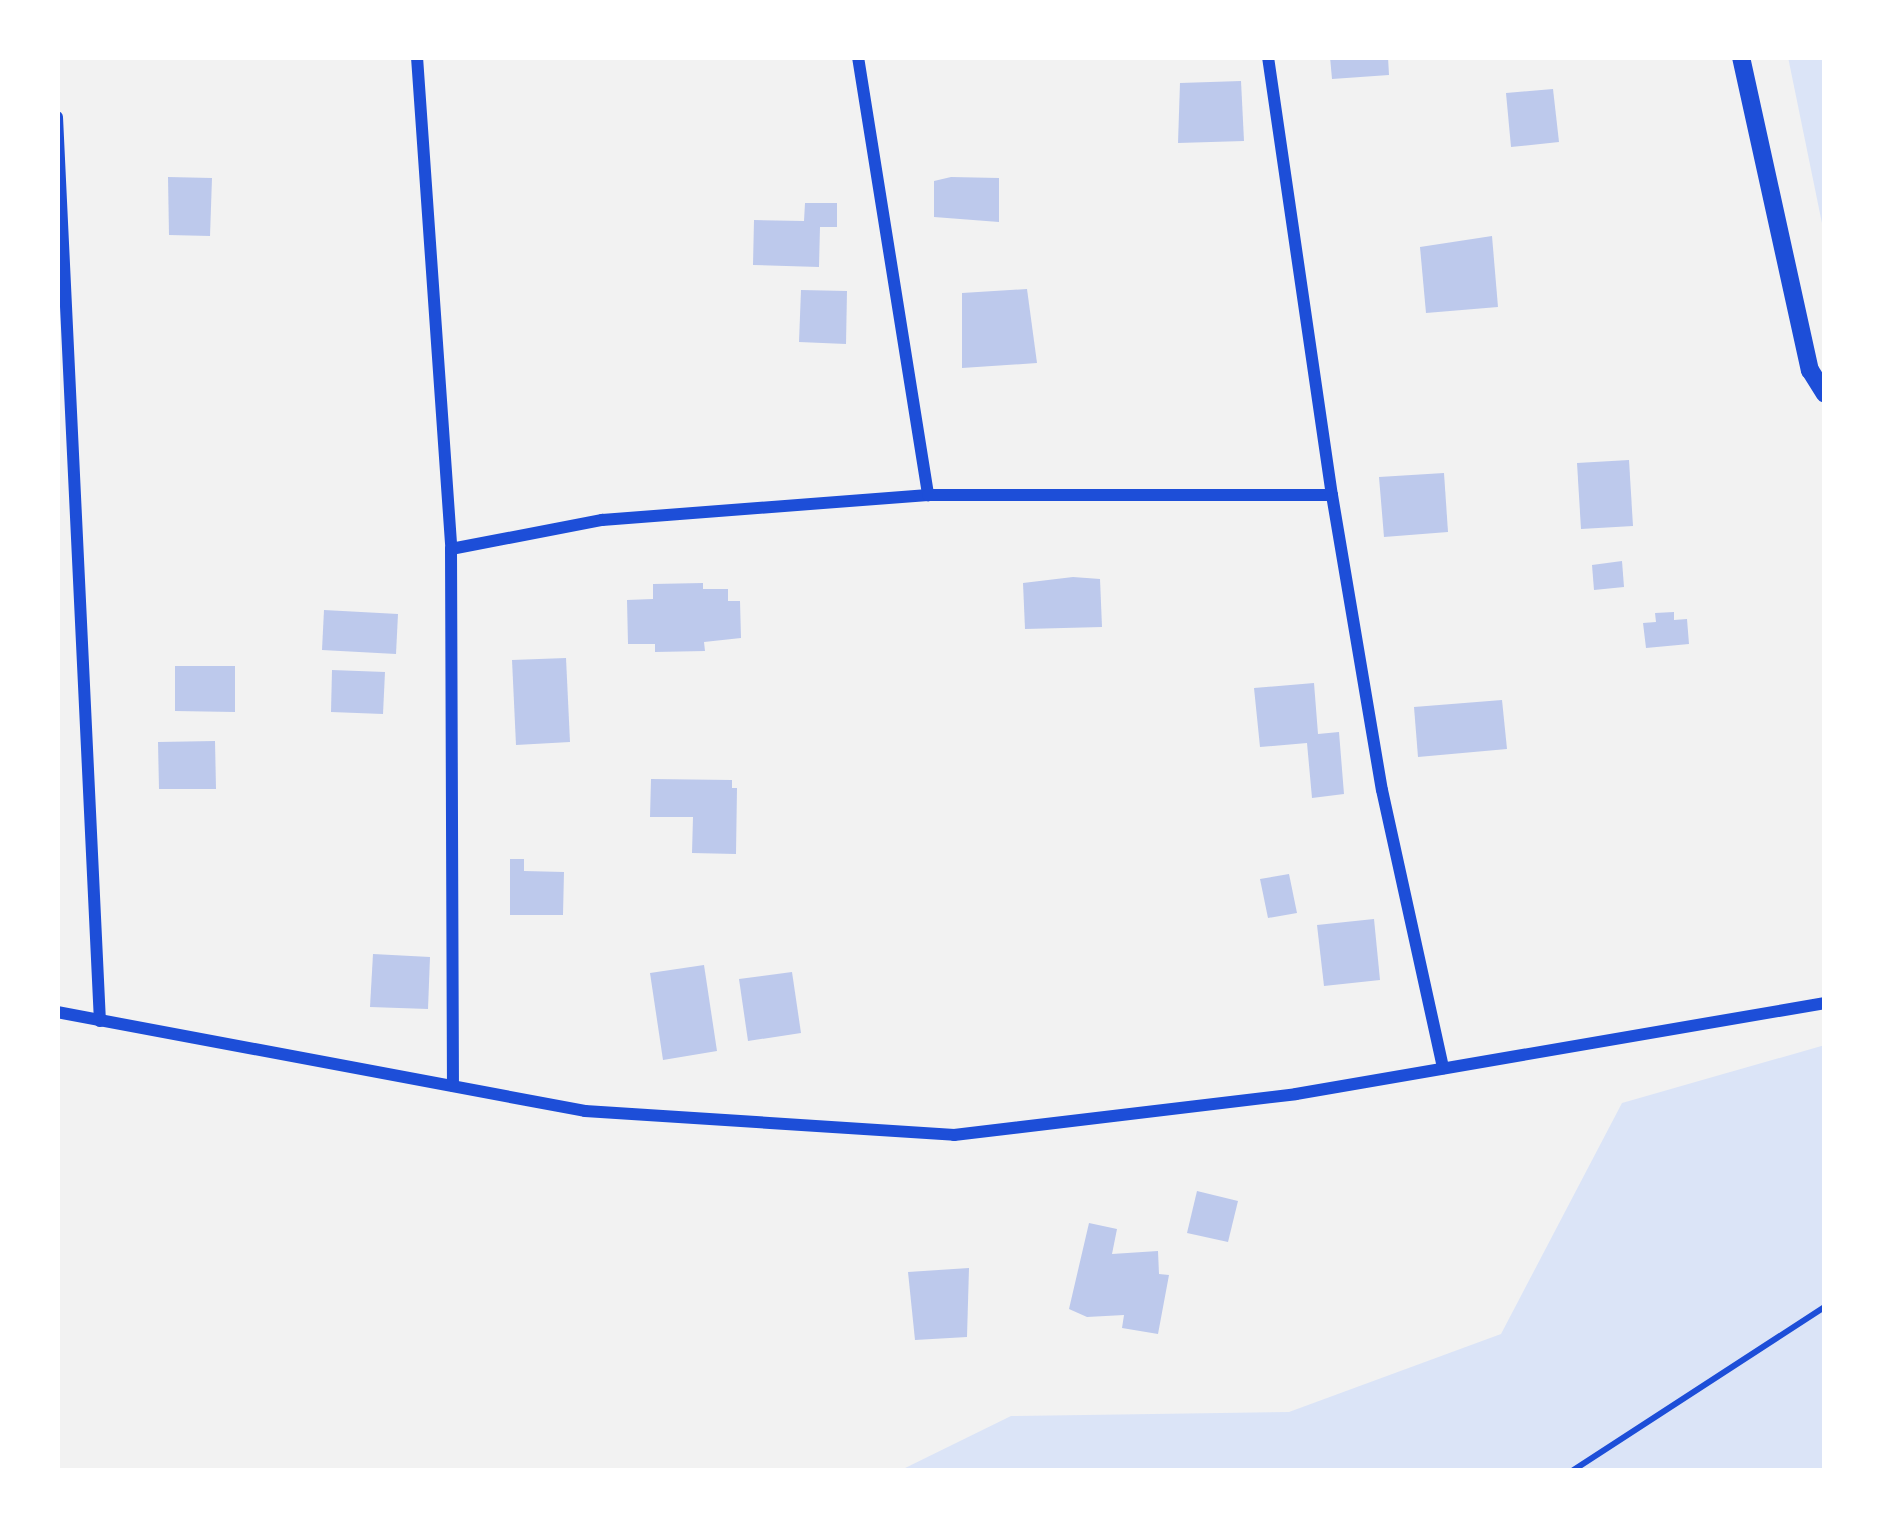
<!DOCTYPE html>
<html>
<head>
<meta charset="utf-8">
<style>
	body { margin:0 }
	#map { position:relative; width:1882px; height:1528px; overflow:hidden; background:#f2f2f2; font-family:Helvetica,sans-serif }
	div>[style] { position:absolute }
	.green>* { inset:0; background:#dbe4f7 }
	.building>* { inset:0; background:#bdc9ec }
	.path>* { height:6px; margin:-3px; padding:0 3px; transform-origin:3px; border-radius:3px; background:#1d4ed8 }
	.minor>* { height:12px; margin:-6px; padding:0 6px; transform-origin:6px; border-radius:6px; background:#1d4ed8 }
	.tertiary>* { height:18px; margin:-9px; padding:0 9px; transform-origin:9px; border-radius:9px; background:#1d4ed8 }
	span { translate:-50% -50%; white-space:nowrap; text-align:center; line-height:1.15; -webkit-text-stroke:9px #fff; paint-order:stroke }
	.frame { position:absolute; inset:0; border:60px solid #fff; pointer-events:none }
</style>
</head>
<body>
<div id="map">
	<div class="green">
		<div style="clip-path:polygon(1788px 57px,1825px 57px,1825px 238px)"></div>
		<div style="clip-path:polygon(1825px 1045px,1825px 1471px,899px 1471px,1011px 1416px,1289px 1412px,1501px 1334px,1622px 1103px)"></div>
	</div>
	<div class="building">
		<div style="clip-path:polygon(1330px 57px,1388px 57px,1389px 75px,1332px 79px)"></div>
		<div style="clip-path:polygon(1241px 81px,1244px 141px,1178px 143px,1180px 83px)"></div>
		<div style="clip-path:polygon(1553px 89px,1559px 142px,1511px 147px,1506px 93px)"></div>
		<div style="clip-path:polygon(168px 177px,212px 178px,210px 236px,169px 235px)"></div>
		<div style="clip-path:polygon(951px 177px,999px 178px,999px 222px,934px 217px,934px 181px)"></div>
		<div style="clip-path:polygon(805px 203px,837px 203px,837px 227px,820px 227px,819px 267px,753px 265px,754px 220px,804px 221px)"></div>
		<div style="clip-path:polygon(1492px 236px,1498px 307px,1426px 313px,1420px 247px)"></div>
		<div style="clip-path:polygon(1027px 289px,1037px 363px,962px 368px,962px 293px)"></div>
		<div style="clip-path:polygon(801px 290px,847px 291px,846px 344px,799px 342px)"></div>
		<div style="clip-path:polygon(1629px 460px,1633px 526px,1581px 529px,1577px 463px)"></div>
		<div style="clip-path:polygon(1444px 473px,1448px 532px,1384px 537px,1379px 477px)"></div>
		<div style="clip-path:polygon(1622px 561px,1624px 587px,1594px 590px,1592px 565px)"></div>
		<div style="clip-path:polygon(1073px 577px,1100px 579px,1102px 627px,1025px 629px,1023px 583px)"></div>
		<div style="clip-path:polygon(703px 583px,703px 589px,728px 589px,728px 601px,740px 601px,741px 638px,704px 642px,705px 651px,655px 652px,655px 644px,628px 644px,627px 600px,653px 599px,653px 584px)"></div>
		<div style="clip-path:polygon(324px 610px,398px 614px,396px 654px,322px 650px)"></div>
		<div style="clip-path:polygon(1674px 612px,1674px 620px,1687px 619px,1689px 644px,1646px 648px,1643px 623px,1656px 622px,1655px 613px)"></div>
		<div style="clip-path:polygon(566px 658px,570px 742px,516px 745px,512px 660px)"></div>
		<div style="clip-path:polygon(175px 666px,235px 666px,235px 712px,175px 711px)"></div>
		<div style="clip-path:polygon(332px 670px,385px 672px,383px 714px,331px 712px)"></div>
		<div style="clip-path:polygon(1314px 683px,1318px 734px,1339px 732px,1344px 794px,1312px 798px,1307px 743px,1260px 747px,1254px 688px)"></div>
		<div style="clip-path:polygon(1502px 700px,1507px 749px,1418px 757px,1414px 707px)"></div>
		<div style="clip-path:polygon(215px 741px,216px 789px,159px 789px,158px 742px)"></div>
		<div style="clip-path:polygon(651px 779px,732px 780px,732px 788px,737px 788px,736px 854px,692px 853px,693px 817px,650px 817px)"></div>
		<div style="clip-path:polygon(510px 859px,524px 859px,524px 871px,564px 872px,563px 915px,510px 915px)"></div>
		<div style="clip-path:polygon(1289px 874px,1297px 913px,1268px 918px,1260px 879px)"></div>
		<div style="clip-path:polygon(1374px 919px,1380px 980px,1324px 986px,1317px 925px)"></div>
		<div style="clip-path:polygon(373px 954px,430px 957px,428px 1009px,370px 1007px)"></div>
		<div style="clip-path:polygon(704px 965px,717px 1051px,663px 1060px,650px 973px)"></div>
		<div style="clip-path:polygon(792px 972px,801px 1033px,748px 1041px,739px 979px)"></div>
		<div style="clip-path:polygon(1197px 1191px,1238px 1201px,1228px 1242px,1187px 1233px)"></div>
		<div style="clip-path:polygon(1089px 1223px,1117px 1229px,1112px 1254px,1158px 1251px,1159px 1274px,1169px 1275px,1158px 1334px,1122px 1328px,1124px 1315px,1087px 1317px,1069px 1309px)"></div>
		<div style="clip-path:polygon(969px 1268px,967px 1337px,915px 1340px,908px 1272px)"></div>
	</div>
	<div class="path">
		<div style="left:1572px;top:1471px;width:302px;rotate:-33deg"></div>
	</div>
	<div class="minor">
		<div style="left:417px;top:57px;width:493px;rotate:86deg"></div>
		<div style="left:451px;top:549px;width:537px;rotate:89.79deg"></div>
		<div style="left:858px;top:57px;width:444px;rotate:80.9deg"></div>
		<div style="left:1268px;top:57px;width:443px;rotate:81.7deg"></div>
		<div style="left:1332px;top:495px;width:299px;rotate:80.4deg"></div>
		<div style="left:1382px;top:790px;width:285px;rotate:77.6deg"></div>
		<div style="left:57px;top:117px;width:905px;rotate:87.28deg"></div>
		<div style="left:451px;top:549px;width:154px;rotate:-10.9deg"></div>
		<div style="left:602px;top:520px;width:327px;rotate:-4.4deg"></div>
		<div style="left:928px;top:495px;width:404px"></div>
		<div style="left:57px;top:1012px;width:537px;rotate:10.62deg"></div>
		<div style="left:585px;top:1111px;width:370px;rotate:3.7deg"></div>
		<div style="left:954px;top:1135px;width:344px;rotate:-6.8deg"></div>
		<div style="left:1296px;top:1094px;width:537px;rotate:-9.76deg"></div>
	</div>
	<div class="tertiary">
		<div style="left:1741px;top:57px;width:321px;rotate:77.6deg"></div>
		<div style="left:1810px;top:370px;width:28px;rotate:58deg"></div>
	</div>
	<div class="frame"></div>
</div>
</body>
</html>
